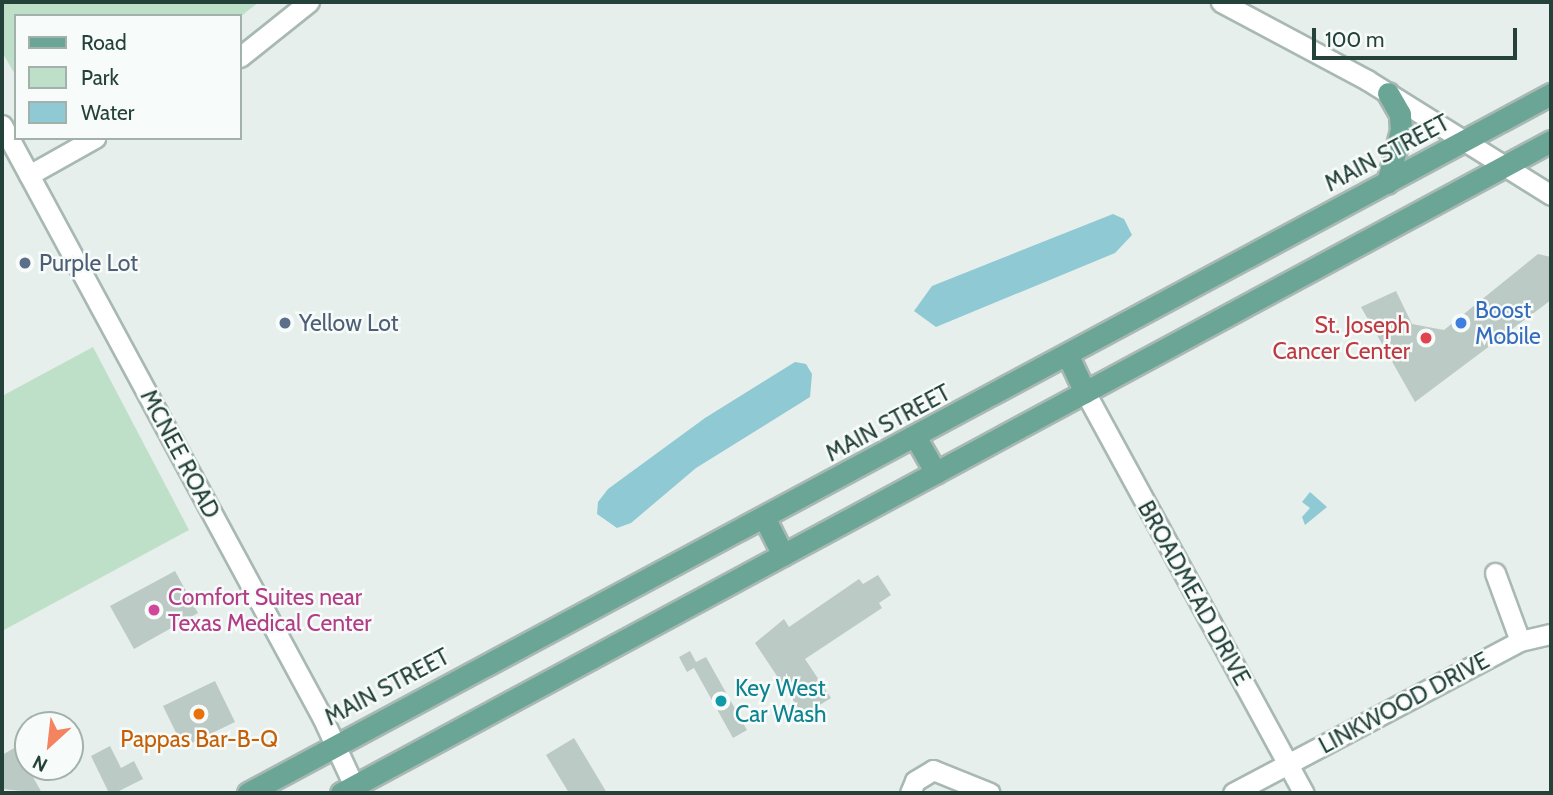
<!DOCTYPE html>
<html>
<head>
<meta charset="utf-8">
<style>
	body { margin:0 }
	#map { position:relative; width:1553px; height:795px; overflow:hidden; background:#e6efeb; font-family:Cabin,sans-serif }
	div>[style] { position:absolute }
	.green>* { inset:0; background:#bfe0c8 }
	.water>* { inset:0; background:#8ec9d4 }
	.building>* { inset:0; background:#bbcac4 }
	.roads { filter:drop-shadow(2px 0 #a8b8b2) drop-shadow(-2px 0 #a8b8b2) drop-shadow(0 2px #a8b8b2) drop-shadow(0 -2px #a8b8b2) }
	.minor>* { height:19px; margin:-9.5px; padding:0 9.5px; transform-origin:9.5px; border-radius:9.5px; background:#fff }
	.major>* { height:21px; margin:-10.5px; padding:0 10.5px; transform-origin:10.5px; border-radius:10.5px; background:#6aa596 }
	.dots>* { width:19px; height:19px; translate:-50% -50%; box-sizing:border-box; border:4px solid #f7fbf9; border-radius:50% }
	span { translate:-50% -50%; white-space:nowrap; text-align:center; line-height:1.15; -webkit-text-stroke:5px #f7fbf9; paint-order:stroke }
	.street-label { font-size:23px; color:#24423a }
	.service-label { font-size:23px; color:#4e5e75 }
	.left { translate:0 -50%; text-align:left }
	.shop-label { font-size:23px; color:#366cbe }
	.health-label { font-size:23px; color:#be3a42 }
	.right { translate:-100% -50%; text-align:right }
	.hotel-label { font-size:23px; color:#b23c85 }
	.culture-label { font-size:23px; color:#0d838f }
	.food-label { font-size:23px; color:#c56008 }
	.frame { position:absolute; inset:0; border:4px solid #24423a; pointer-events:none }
	.legend { position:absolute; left:14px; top:14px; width:228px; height:126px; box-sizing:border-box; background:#f7fbf9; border:2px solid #a3b1ad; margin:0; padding:9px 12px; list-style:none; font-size:21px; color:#24423a }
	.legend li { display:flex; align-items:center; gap:14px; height:35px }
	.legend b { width:35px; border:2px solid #a3b1ad }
	.north { position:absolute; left:14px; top:711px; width:70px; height:70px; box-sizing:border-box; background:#f7fbf9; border:2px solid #a3b1ad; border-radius:50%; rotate:207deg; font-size:19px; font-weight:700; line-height:28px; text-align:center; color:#24423a }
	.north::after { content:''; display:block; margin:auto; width:24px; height:32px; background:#f4845f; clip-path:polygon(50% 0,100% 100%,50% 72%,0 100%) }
	.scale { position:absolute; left:1312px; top:28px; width:205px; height:32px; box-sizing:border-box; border:4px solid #24423a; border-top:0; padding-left:9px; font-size:21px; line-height:24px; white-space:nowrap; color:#24423a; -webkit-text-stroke:5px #f7fbf9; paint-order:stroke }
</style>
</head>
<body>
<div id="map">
	<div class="green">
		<div style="clip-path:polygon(2px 2px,259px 2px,240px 17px,16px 16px,16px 76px,2px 52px)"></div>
		<div style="clip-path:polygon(93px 347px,189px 530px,2px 631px,2px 396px)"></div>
	</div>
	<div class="water">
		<div style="clip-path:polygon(1113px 214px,1124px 219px,1132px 235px,1115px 253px,936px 327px,914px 311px,932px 286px)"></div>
		<div style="clip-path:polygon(795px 362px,806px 364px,812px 374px,810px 397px,696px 468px,631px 523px,617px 528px,597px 514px,598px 502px,608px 489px,705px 418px)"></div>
		<div style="clip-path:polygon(1310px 492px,1327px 507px,1305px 525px,1302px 517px,1310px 508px,1302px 502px)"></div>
	</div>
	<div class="building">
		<div style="clip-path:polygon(1538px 254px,1551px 257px,1551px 300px,1415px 402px,1361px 307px,1396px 291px,1412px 324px,1444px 330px)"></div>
		<div style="clip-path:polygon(175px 571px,198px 613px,134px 649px,110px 606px)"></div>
		<div style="clip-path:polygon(878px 575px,891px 595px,879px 603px,882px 608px,805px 659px,831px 698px,803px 715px,755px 643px,784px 619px,789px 627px,859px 579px,863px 584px)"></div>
		<div style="clip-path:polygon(690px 651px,696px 662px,706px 657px,747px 730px,733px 738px,694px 668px,687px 672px,679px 657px)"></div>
		<div style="clip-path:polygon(215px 681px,235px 722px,183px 747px,163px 706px)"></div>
		<div style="clip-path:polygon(574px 738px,607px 793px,569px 793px,546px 755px)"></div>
		<div style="clip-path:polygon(110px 746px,121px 768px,134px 761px,143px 779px,115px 793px,109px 793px,91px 756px)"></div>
		<div style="clip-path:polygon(16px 747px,42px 793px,2px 789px,2px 755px)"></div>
	</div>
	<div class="roads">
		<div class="minor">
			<div style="left:1221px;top:2px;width:166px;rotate:28.1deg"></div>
			<div style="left:1367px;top:80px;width:217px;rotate:32deg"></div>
			<div style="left:240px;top:57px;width:88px;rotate:-38.6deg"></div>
			<div style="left:2px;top:125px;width:675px;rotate:61.61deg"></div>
			<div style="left:323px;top:719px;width:74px;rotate:65.2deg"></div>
			<div style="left:29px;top:175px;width:76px;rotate:-29.3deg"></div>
			<div style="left:1085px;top:392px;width:457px;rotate:61.4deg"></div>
			<div style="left:1495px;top:573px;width:72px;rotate:69.8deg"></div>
			<div style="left:910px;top:793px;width:13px;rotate:-67deg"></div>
			<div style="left:915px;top:781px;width:21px;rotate:-31deg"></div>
			<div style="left:933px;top:770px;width:61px;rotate:22deg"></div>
			<div style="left:1233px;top:793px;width:325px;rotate:-27.9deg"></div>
			<div style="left:1520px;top:641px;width:32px;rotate:-13deg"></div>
		</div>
		<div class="major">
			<div style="left:1387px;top:183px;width:55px;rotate:-75.2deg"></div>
			<div style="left:1401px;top:130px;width:16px;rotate:-94deg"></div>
			<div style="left:1400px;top:114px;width:24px;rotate:-120deg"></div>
			<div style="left:1068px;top:356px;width:40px;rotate:65deg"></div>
			<div style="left:916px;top:438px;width:40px;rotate:60.3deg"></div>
			<div style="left:765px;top:519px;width:40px;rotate:63.4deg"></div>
			<div style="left:248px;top:793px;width:1479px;rotate:-28.21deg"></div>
			<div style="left:341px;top:793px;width:1374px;rotate:-28.32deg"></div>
		</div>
	</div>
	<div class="dots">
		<div style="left:25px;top:263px;background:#5c6f8a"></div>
		<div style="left:285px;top:323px;background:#5c6f8a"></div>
		<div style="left:1461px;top:323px;background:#3f7fe0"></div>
		<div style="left:1426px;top:338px;background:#e0444e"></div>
		<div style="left:154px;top:610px;background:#d1479c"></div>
		<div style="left:721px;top:701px;background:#0f9aa8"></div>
		<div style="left:199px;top:714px;background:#e8710a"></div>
	</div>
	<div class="street-label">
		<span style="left:1387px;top:153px;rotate:-28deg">MAIN STREET</span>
		<span style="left:888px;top:423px;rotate:-28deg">MAIN STREET</span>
		<span style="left:180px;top:454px;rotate:62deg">MCNEE ROAD</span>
		<span style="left:1194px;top:593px;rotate:61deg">BROADMEAD DRIVE</span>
		<span style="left:387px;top:687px;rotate:-28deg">MAIN STREET</span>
		<span style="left:1404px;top:703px;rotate:-28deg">LINKWOOD DRIVE</span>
	</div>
	<div class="service-label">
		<span class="left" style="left:39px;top:263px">Purple Lot</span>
		<span class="left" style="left:299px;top:323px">Yellow Lot</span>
	</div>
	<div class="shop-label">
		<span class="left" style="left:1475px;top:323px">Boost<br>Mobile</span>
	</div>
	<div class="health-label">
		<span class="right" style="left:1410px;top:338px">St. Joseph<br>Cancer Center</span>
	</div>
	<div class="hotel-label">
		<span class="left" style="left:168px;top:610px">Comfort Suites near<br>Texas Medical Center</span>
	</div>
	<div class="culture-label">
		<span class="left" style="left:735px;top:701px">Key West<br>Car Wash</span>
	</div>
	<div class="food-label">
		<span style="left:199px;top:739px">Pappas Bar-B-Q</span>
	</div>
	<div class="frame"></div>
	<ul class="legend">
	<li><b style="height:9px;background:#6aa596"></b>Road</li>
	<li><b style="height:19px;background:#bfe0c8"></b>Park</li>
	<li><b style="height:19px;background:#8ec9d4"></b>Water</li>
	</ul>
	<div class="north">N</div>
	<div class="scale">100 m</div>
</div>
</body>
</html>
